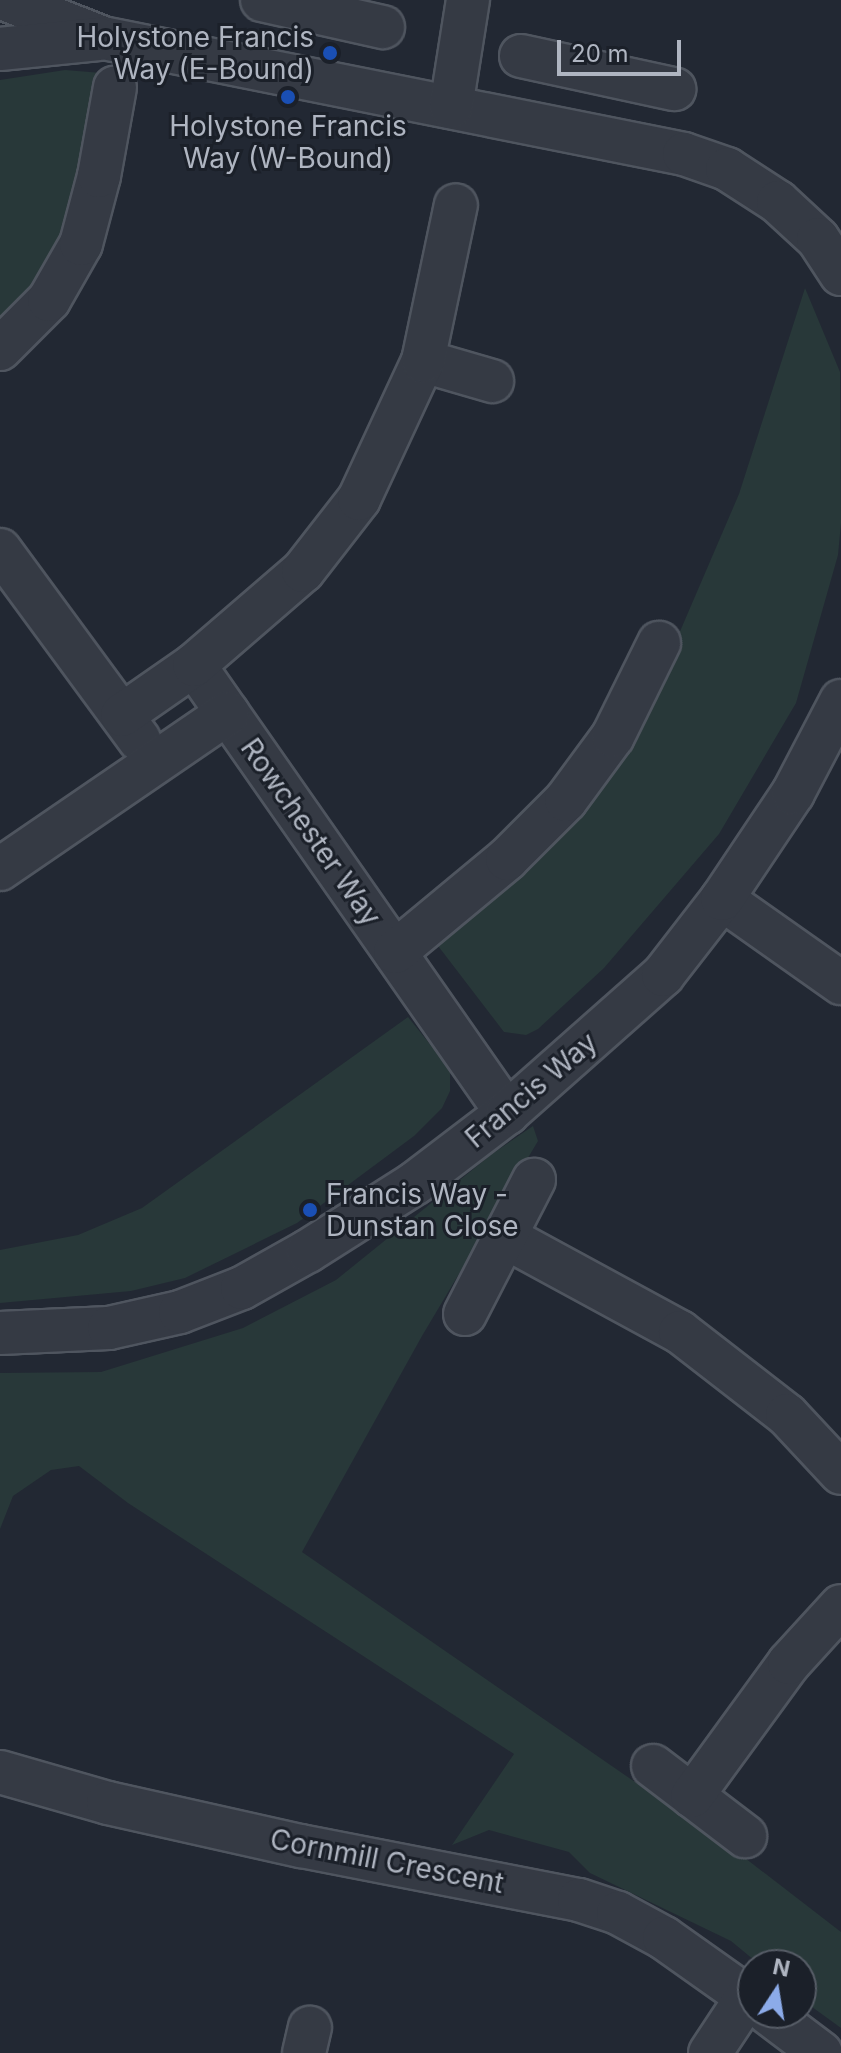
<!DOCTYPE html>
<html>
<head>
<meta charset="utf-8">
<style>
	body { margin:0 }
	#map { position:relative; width:841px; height:2053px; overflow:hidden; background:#222833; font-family:Inter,sans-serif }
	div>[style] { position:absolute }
	.green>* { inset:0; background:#283839 }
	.roads { filter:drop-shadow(2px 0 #4f555f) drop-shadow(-2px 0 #4f555f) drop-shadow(0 2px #4f555f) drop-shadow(0 -2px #4f555f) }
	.minor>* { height:42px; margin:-21px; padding:0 21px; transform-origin:21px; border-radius:21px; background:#353a44 }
	.dots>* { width:22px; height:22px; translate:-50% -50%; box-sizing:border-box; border:4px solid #1b2029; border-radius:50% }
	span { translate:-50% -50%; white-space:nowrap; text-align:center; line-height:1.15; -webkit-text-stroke:6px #1b2029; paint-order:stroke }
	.poi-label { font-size:28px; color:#afb5c1 }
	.right { translate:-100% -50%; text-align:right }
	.left { translate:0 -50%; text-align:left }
	.street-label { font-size:28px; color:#afb5c1 }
	.north { position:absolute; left:737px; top:1949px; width:80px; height:80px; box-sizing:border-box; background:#1b2029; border:2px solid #565c66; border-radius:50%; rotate:12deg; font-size:22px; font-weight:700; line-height:32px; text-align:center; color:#afb5c1 }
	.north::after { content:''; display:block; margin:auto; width:28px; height:36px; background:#8cabe9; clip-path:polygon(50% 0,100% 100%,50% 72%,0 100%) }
	.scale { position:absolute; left:557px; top:40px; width:124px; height:36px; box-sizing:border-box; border:4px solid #afb5c1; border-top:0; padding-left:10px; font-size:24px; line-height:28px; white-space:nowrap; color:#afb5c1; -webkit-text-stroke:6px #1b2029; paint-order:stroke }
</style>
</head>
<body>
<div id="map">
	<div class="green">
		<div style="clip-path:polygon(65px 70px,102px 73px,69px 219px,39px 288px,0 327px,0 80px)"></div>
		<div style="clip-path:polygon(805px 288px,840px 372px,841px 523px,838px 555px,796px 703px,719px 834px,604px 968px,538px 1029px,526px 1035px,504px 1032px,432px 938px,675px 643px,739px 494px)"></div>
		<div style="clip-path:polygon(408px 1017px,450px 1069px,450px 1091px,442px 1108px,414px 1136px,297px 1223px,185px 1278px,131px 1291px,0 1303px,0 1250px,78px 1235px,142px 1208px)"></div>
		<div style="clip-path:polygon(533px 1126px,538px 1141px,422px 1336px,302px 1552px,745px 1858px,841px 1932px,841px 2028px,801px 1999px,801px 1965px,760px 1965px,731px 1941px,590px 1873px,569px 1852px,489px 1830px,452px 1845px,514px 1754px,128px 1503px,79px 1466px,51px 1470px,13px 1496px,0 1529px,0 1373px,101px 1372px,243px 1328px,336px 1280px,492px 1154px)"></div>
	</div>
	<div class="roads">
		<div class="minor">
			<div style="left:7px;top:0;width:103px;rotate:21.6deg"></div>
			<div style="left:103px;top:38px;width:592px;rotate:11.29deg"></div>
			<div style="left:684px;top:154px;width:46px;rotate:19.2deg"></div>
			<div style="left:727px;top:169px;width:61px;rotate:32.9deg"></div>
			<div style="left:778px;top:202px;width:54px;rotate:42.8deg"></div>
			<div style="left:818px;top:239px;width:42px;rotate:56.7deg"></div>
			<div style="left:262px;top:0;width:124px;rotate:12.6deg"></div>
			<div style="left:0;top:49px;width:99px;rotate:-5.8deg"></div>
			<div style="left:521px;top:56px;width:157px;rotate:12.2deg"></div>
			<div style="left:451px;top:107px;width:108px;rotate:-81deg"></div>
			<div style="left:0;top:349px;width:69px;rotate:-45deg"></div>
			<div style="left:49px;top:300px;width:64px;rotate:-60.3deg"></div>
			<div style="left:81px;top:244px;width:70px;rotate:-75.2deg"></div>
			<div style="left:99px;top:176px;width:90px;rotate:-79.8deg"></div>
			<div style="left:423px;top:361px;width:72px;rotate:16.2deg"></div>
			<div style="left:0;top:550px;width:235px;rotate:53.7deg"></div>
			<div style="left:194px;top:665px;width:547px;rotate:55.06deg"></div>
			<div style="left:122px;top:715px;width:88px;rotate:-34.8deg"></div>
			<div style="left:194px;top:665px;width:144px;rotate:-40.8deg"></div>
			<div style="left:303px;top:571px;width:91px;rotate:-52.1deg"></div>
			<div style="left:359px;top:499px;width:152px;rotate:-65.1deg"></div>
			<div style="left:423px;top:361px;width:159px;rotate:-78.1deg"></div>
			<div style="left:0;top:869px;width:276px;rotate:-34.4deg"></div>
			<div style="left:722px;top:899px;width:146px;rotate:35.2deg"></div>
			<div style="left:395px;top:952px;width:146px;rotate:-39.7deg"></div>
			<div style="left:507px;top:859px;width:83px;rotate:-45deg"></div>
			<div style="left:566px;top:800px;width:79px;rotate:-53.7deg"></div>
			<div style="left:613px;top:736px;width:104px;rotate:-63.7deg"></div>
			<div style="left:505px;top:1237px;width:199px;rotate:28.5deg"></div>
			<div style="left:680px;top:1332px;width:135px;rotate:37.8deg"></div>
			<div style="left:787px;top:1415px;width:79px;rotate:47deg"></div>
			<div style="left:465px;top:1314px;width:151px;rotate:-62.8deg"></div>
			<div style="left:0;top:1333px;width:109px;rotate:-2.6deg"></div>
			<div style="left:109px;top:1328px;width:73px;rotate:-12.7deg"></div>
			<div style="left:180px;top:1312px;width:66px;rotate:-21.2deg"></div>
			<div style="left:242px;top:1288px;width:76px;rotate:-29.3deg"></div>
			<div style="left:308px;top:1251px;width:127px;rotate:-32.4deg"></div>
			<div style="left:415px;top:1183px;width:116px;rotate:-37.3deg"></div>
			<div style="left:507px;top:1113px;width:208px;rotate:-41.5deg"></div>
			<div style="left:663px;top:975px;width:96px;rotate:-52.2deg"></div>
			<div style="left:722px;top:899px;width:128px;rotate:-56.2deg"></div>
			<div style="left:793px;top:793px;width:104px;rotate:-62.4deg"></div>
			<div style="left:653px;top:1766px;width:116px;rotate:37.3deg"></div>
			<div style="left:0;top:1772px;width:112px;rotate:16deg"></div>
			<div style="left:108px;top:1803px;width:198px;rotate:12.6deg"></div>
			<div style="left:301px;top:1846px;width:283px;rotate:11deg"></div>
			<div style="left:579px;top:1900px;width:41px;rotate:18.4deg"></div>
			<div style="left:618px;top:1913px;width:52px;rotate:28.5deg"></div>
			<div style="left:664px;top:1938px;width:109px;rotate:35.3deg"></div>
			<div style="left:692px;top:1796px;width:165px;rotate:-53.9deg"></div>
			<div style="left:789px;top:1663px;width:77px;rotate:-47.6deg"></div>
			<div style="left:768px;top:2013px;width:66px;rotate:37deg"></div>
			<div style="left:304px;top:2053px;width:26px;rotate:-77deg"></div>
			<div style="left:710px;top:2053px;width:67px;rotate:-56.5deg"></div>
		</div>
	</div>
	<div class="dots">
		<div style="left:330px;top:53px;background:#1a4fb4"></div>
		<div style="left:288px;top:97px;background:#1a4fb4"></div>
		<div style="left:310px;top:1210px;background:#1a4fb4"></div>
	</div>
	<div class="poi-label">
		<span class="right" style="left:314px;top:53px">Holystone Francis<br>Way (E-Bound)</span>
		<span style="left:288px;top:142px">Holystone Francis<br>Way (W-Bound)</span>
		<span class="left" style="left:326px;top:1210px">Francis Way -<br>Dunstan Close</span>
	</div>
	<div class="street-label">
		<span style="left:311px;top:832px;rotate:55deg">Rowchester Way</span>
		<span style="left:531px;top:1090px;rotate:-40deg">Francis Way</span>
		<span style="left:387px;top:1861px;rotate:11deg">Cornmill Crescent</span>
	</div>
	<div class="north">N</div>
	<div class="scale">20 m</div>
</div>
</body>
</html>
